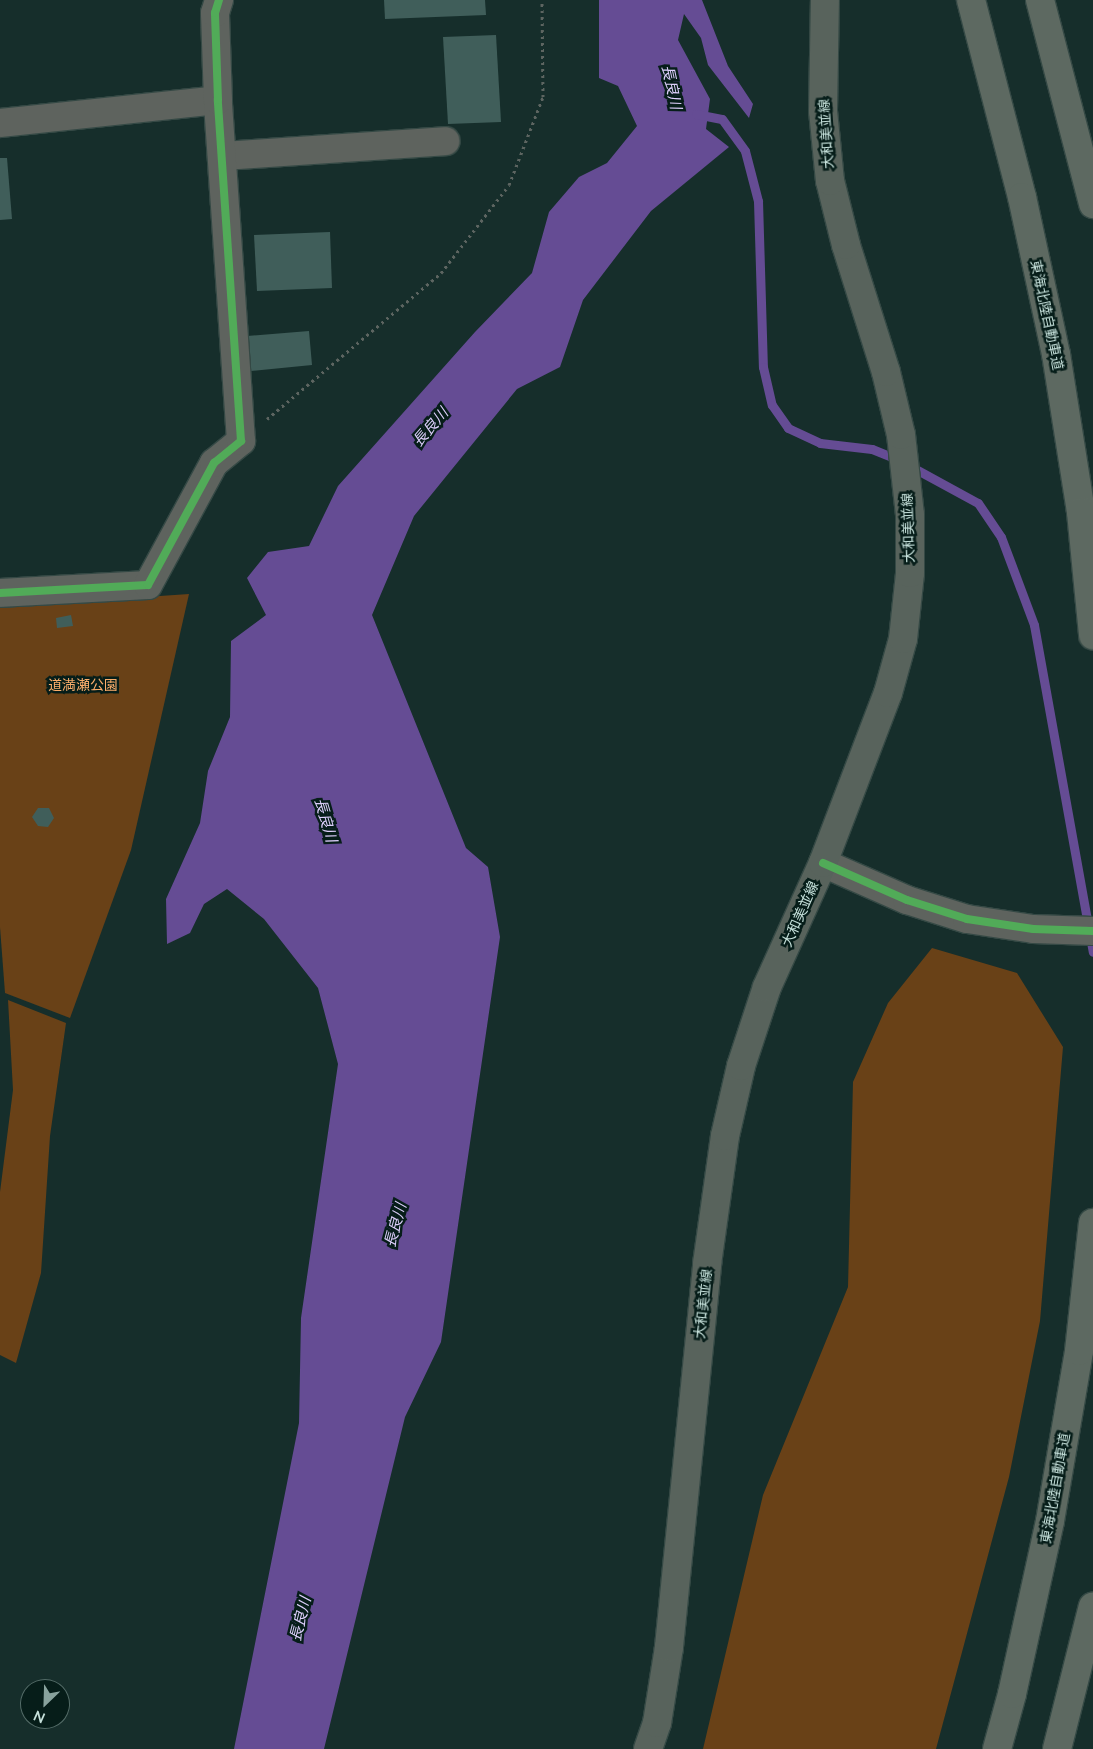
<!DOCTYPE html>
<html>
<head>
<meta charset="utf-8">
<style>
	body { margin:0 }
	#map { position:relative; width:1093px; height:1749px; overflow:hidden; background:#162e2b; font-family:Lato,"Noto Sans JP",sans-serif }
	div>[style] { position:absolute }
	.green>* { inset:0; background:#694117 }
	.water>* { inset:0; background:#654c94 }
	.stream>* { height:9px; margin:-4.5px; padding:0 4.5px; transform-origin:4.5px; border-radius:4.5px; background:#654c94 }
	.building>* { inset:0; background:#405e5a }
	.path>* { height:3px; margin-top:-1.5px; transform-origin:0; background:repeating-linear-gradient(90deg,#5d6561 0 2.5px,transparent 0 6.5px) }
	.roads { filter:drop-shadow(1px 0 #354945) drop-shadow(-1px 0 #354945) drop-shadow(0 1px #354945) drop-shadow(0 -1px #354945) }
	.minor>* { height:28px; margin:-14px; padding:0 14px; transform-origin:14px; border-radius:14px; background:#5e635e }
	.major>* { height:28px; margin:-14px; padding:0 14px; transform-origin:14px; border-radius:14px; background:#58635c }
	.highway>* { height:28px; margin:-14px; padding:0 14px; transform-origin:14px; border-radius:14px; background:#5d6961 }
	.cycleway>* { height:8px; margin:-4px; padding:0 4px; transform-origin:4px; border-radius:4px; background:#51ab58 }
	span { translate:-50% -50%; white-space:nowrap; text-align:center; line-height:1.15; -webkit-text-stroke:5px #061d19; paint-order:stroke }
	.street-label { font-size:14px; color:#c6e1db }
	.park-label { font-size:14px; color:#fbad6b }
	.water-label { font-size:15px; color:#ddcffb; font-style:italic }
	.north { position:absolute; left:20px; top:1679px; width:50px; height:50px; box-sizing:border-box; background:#061d19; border:1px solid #536b67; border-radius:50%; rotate:204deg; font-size:14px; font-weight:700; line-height:20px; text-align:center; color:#c6e1db }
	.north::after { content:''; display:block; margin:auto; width:18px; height:22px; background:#88a29d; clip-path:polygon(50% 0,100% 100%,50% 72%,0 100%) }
</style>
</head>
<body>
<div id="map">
	<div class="green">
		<div style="clip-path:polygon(189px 594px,131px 850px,70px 1018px,5px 993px,0 927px,0 607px)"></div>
		<div style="clip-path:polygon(932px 948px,1017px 973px,1063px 1047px,1040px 1321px,1009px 1477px,936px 1749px,703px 1749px,763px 1495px,848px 1287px,853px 1082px,888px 1003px)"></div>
		<div style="clip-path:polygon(8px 1000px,66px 1023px,50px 1136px,41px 1273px,16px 1363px,0 1355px,0 1192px,13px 1090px)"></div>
	</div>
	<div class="water">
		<div style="clip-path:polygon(599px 0,702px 0,728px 66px,753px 104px,749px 118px,708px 65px,701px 38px,684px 14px,678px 40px,710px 99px,706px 129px,729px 147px,651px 211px,583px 300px,560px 367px,517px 389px,414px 516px,372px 615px,466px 848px,488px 867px,500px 937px,441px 1342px,405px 1417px,324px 1749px,234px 1749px,299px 1423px,301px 1318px,338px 1064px,318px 988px,264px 919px,227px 889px,204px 904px,190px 933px,167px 944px,166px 899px,200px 823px,208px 771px,230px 717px,231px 641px,266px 615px,247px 578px,268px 552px,309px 546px,338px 486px,475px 332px,532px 273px,549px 212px,579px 177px,607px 163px,637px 126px,618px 86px,599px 78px)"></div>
	</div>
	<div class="stream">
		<div style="left:696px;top:114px;width:26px;rotate:11deg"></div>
		<div style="left:722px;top:119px;width:39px;rotate:54deg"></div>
		<div style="left:745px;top:151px;width:52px;rotate:75.4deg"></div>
		<div style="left:758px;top:201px;width:166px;rotate:88.3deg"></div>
		<div style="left:763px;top:367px;width:39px;rotate:77deg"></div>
		<div style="left:772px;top:405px;width:28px;rotate:55deg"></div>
		<div style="left:788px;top:428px;width:35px;rotate:25deg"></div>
		<div style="left:820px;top:443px;width:52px;rotate:6.6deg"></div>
		<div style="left:872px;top:449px;width:29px;rotate:22deg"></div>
		<div style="left:910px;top:466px;width:77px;rotate:28.6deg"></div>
		<div style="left:978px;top:503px;width:41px;rotate:55.9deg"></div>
		<div style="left:1001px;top:537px;width:94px;rotate:69.4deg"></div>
		<div style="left:1034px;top:625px;width:332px;rotate:79.8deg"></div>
	</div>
	<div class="building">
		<div style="clip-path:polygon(384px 0,485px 0,486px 15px,385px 19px)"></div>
		<div style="clip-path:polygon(496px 35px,501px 122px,448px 124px,443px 37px)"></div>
		<div style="clip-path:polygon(0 158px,7px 158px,12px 219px,0 220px)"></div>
		<div style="clip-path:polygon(330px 232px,332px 288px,257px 291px,254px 235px)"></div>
		<div style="clip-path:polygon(309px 331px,312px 365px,251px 371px,247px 336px)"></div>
		<div style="clip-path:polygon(71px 615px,73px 626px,57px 628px,56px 618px)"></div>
		<div style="clip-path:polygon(38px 808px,49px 808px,54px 818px,48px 827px,38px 826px,32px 817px)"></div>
	</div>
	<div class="path">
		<div style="left:267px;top:419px;width:227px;rotate:-40deg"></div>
		<div style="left:441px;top:273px;width:111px;rotate:-52.3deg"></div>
		<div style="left:509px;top:185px;width:94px;rotate:-68.9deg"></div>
		<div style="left:543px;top:97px;width:97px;rotate:-90.6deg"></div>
	</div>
	<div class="roads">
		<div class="minor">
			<div style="left:0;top:123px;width:219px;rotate:-6deg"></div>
			<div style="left:222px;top:156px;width:224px;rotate:-3.8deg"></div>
			<div style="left:0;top:593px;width:148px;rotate:-3.1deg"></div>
			<div style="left:148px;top:585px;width:139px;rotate:-61.6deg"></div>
			<div style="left:214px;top:463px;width:35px;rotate:-39deg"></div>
			<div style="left:241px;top:441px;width:342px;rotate:-93.9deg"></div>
			<div style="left:218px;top:100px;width:87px;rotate:-92deg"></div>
			<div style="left:215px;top:13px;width:14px;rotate:-73deg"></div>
			<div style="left:823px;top:863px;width:92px;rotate:23.8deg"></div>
			<div style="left:907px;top:900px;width:63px;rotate:17.6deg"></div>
			<div style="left:967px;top:919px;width:67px;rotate:8.6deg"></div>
			<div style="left:1033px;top:929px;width:60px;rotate:1.9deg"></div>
		</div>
		<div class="major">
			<div style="left:648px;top:1749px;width:28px;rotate:-71deg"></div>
			<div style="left:657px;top:1723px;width:77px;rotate:-81deg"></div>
			<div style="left:669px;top:1647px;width:385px;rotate:-84.3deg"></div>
			<div style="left:707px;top:1264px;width:129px;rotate:-82deg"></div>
			<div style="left:725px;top:1136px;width:72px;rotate:-77.1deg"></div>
			<div style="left:741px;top:1066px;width:83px;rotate:-71.8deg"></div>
			<div style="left:767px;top:987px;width:136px;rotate:-65.7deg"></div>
			<div style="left:823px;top:863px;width:182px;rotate:-69.1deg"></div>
			<div style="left:888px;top:693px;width:56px;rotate:-74.5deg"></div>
			<div style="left:903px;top:639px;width:66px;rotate:-83.9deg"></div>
			<div style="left:910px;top:573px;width:58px;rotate:-90deg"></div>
			<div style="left:910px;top:515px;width:81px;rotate:-96.4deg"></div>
			<div style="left:901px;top:435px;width:65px;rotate:-103.4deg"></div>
			<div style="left:886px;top:372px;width:133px;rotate:-107.5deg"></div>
			<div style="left:846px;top:245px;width:66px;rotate:-104deg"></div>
			<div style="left:830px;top:181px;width:70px;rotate:-95.7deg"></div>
			<div style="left:823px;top:111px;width:111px;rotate:-89deg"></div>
		</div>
		<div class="highway">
			<div style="left:971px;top:0;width:203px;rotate:75.5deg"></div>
			<div style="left:1022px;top:197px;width:161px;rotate:77.8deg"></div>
			<div style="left:1056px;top:354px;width:160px;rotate:81deg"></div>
			<div style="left:1081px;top:512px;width:124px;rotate:84.4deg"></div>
			<div style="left:1040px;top:0;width:211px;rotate:75.4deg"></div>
			<div style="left:997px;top:1749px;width:57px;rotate:-74.7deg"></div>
			<div style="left:1012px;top:1694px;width:177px;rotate:-77.6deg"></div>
			<div style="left:1050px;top:1521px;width:172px;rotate:-80.3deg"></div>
			<div style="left:1079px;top:1351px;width:129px;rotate:-83.8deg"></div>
			<div style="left:1057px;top:1749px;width:147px;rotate:-75.9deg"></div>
		</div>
	</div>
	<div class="cycleway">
		<div style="left:0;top:593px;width:148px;rotate:-3.1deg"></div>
		<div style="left:148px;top:585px;width:139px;rotate:-61.6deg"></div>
		<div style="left:214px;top:463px;width:35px;rotate:-39deg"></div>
		<div style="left:241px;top:441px;width:342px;rotate:-93.9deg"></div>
		<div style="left:218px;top:100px;width:87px;rotate:-92deg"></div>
		<div style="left:215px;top:13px;width:14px;rotate:-73deg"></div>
		<div style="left:823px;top:863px;width:92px;rotate:23.8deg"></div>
		<div style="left:907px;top:900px;width:63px;rotate:17.6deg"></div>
		<div style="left:967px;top:919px;width:67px;rotate:8.6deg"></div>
		<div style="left:1033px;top:929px;width:60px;rotate:1.9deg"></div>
	</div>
	<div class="street-label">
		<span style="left:826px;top:134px;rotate:-94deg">大和美並線</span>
		<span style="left:1047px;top:315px;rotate:78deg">東海北陸自動車道</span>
		<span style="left:908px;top:528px;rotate:-92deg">大和美並線</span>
		<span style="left:800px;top:914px;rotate:-66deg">大和美並線</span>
		<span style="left:703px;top:1304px;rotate:-84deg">大和美並線</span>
		<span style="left:1055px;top:1488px;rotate:-80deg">東海北陸自動車道</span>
	</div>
	<div class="park-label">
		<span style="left:83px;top:685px">道満瀬公園</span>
	</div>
	<div class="water-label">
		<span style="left:672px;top:87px;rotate:78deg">長良川</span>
		<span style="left:430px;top:427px;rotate:-49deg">長良川</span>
		<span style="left:326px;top:820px;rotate:74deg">長良川</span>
		<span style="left:395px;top:1225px;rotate:-75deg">長良川</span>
		<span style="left:300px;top:1619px;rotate:-76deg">長良川</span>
	</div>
	<div class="north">N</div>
</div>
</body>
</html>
